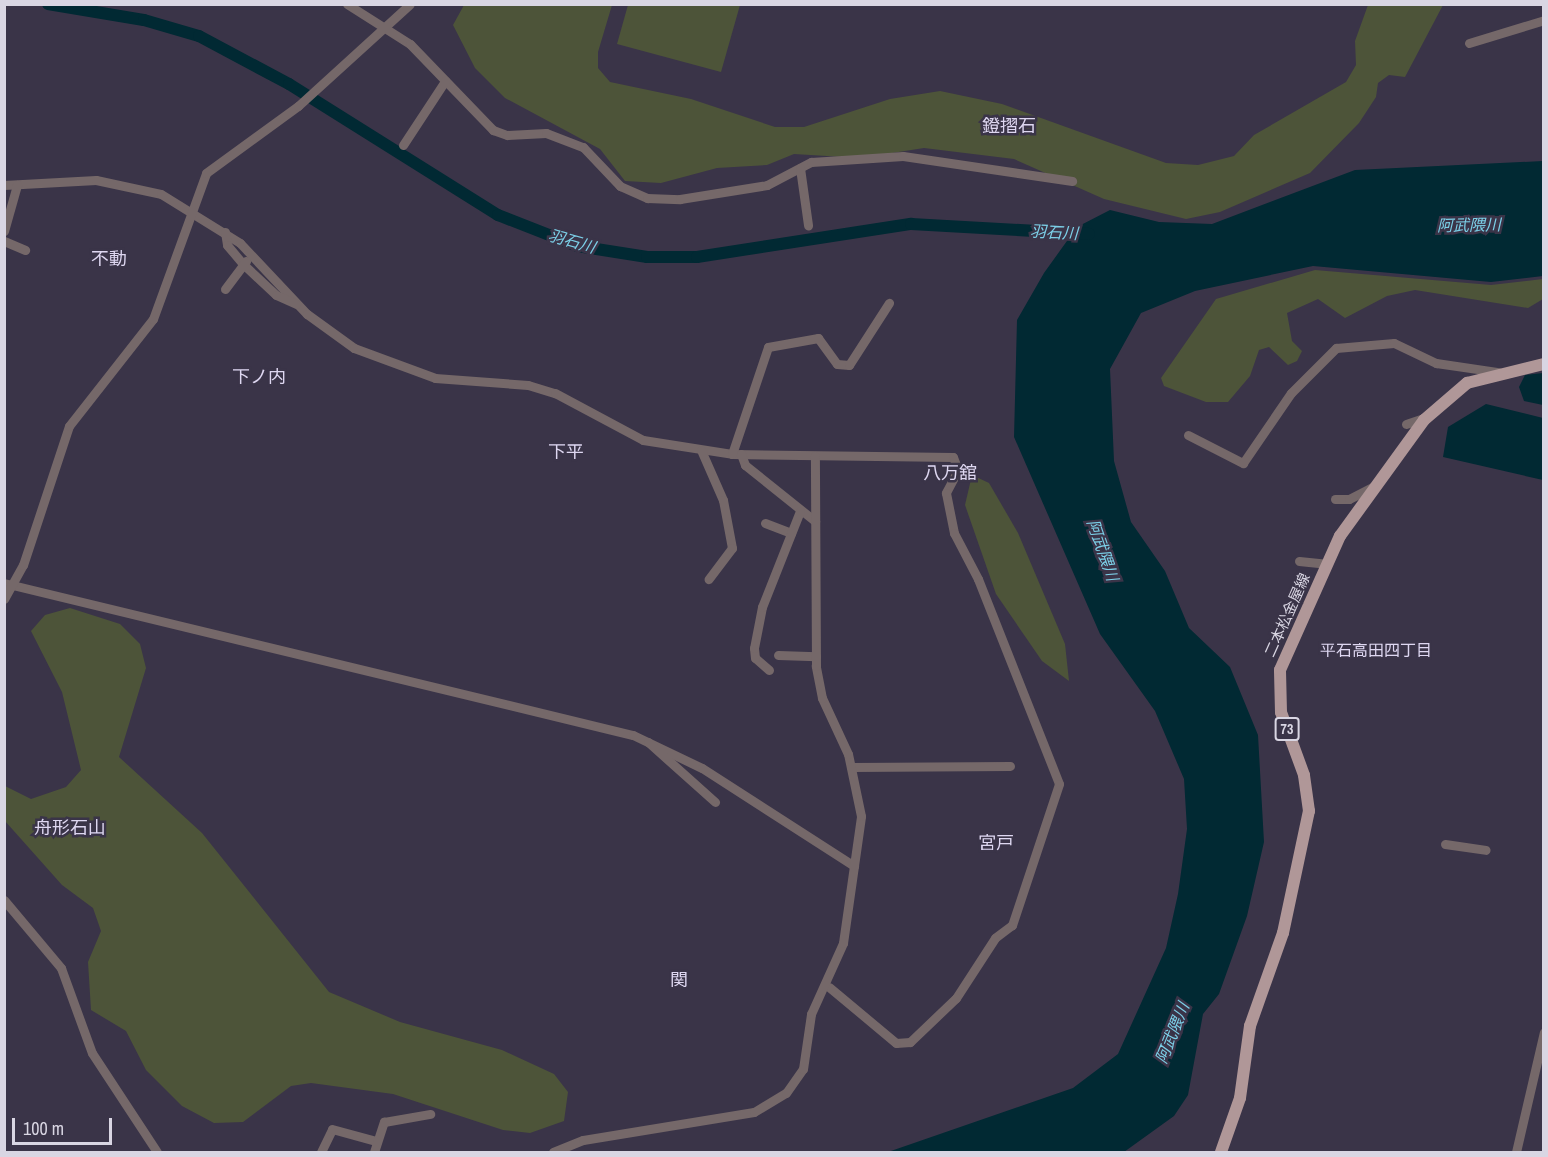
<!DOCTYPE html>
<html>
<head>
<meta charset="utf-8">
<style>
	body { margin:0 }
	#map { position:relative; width:1548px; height:1157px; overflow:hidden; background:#3a3448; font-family:"Archivo Narrow","Noto Sans JP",sans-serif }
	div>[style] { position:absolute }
	.green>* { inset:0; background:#4d5439 }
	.water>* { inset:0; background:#012933 }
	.river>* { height:12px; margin:-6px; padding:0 6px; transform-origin:6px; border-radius:6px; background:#012933 }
	.minor>* { height:9px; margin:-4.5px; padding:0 4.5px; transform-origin:4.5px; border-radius:4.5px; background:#756869 }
	.major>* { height:12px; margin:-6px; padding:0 6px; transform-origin:6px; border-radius:6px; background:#b09798 }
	span { translate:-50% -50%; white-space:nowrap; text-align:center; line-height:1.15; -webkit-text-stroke:5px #3a3448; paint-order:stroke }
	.shield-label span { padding:2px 4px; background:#3a3448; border:2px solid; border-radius:4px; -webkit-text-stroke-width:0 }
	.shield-label { font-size:14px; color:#d9d6e3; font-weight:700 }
	.street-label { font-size:15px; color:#d9d6e3 }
	.water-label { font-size:16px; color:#7cd0e8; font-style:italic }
	.neighbourhood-label { font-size:16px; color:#ded7f1 }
	.quarter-label { font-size:18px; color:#ded7f1 }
	.frame { position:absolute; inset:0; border:6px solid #d9d6e3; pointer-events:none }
	.scale { position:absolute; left:12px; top:1118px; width:100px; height:27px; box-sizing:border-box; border:3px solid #d9d6e3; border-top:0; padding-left:8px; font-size:18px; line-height:21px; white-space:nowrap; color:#d9d6e3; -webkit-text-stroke:4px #3a3448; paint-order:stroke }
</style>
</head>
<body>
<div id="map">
	<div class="green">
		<div style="clip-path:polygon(464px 5px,612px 5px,598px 52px,598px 68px,610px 82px,691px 99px,775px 127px,804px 127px,890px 99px,940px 91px,1002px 104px,1166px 163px,1198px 165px,1234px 156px,1254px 135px,1346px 82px,1356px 65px,1355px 41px,1368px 5px,1443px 5px,1405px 77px,1389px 75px,1378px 83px,1376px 97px,1359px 123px,1310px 173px,1220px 212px,1186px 219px,1104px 199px,1014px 159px,924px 148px,860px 158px,794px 154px,767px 165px,717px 168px,661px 183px,625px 181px,600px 149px,505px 98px,475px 68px,453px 25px)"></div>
		<div style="clip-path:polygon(628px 5px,740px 5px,721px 72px,617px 44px)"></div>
		<div style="clip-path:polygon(1315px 270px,1491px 285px,1543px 279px,1543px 299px,1528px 308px,1415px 290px,1387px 296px,1345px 318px,1318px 299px,1287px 313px,1292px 341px,1302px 351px,1297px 361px,1288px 365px,1269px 347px,1259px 350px,1250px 376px,1228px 402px,1206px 402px,1164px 386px,1161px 378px,1216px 299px)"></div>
		<div style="clip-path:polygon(972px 475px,989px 483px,1018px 533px,1065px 644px,1069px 681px,1042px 661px,996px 594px,965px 505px)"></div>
		<div style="clip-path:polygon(70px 608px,120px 624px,140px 644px,146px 668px,119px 757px,202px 833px,329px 992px,400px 1022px,502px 1050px,554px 1074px,568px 1092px,564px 1121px,530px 1133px,503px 1130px,393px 1094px,311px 1083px,291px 1086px,243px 1122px,214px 1123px,182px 1106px,146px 1070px,126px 1031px,91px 1010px,88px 962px,101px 931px,93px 908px,62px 885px,5px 821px,5px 786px,31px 799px,66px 787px,81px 770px,62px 692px,31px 631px,45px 615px)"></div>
	</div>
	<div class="water">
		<div style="clip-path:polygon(1543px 161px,1543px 276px,1491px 282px,1313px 266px,1195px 291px,1141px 313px,1110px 369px,1114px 461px,1131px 522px,1165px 571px,1189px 628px,1230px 667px,1258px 735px,1264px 842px,1247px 916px,1219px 994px,1203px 1014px,1188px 1095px,1174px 1116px,1124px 1152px,888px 1152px,1073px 1088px,1118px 1054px,1166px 948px,1178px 894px,1187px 829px,1184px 779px,1155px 711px,1100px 634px,1014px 437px,1017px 320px,1044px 273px,1077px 227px,1110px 210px,1159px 222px,1212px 224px,1355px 170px)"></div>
		<div style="clip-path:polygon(1543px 373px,1543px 405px,1524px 401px,1519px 387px,1525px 375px)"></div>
		<div style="clip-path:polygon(1486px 404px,1543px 418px,1543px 480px,1443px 457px,1448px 427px)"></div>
	</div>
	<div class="river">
		<div style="left:48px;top:4px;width:97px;rotate:9.5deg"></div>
		<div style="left:144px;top:20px;width:57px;rotate:16.2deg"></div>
		<div style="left:199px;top:36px;width:102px;rotate:28.1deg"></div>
		<div style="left:289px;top:84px;width:247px;rotate:32.1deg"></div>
		<div style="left:498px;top:215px;width:85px;rotate:21.4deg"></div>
		<div style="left:577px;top:246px;width:71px;rotate:8.9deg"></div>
		<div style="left:647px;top:257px;width:50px"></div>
		<div style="left:697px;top:257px;width:217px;rotate:-8.8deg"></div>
		<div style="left:911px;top:224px;width:178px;rotate:3.2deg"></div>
	</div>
	<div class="minor">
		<div style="left:347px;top:4px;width:75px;rotate:32.4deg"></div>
		<div style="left:410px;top:44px;width:120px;rotate:46deg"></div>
		<div style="left:493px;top:130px;width:15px;rotate:20deg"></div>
		<div style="left:507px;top:135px;width:39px;rotate:-3deg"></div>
		<div style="left:546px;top:133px;width:40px;rotate:21deg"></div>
		<div style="left:583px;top:147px;width:54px;rotate:46.5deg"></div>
		<div style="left:620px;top:186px;width:30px;rotate:24deg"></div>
		<div style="left:647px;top:198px;width:33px;rotate:2deg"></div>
		<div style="left:680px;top:199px;width:88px;rotate:-9.1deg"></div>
		<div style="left:767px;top:185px;width:50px;rotate:-27.6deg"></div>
		<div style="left:811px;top:162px;width:92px;rotate:-3.7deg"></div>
		<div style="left:903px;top:156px;width:171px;rotate:8.4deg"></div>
		<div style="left:1469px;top:43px;width:78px;rotate:-17deg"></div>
		<div style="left:403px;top:145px;width:77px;rotate:-56.7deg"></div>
		<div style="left:800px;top:168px;width:58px;rotate:82deg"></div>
		<div style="left:4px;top:185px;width:92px;rotate:-3.1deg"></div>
		<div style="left:96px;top:180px;width:66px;rotate:12.2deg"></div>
		<div style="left:161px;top:194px;width:93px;rotate:31.8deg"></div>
		<div style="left:240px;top:243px;width:98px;rotate:46.7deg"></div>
		<div style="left:307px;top:314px;width:58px;rotate:35.9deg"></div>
		<div style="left:354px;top:348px;width:86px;rotate:20.3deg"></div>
		<div style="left:435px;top:378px;width:93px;rotate:4.3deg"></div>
		<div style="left:528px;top:385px;width:28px;rotate:17deg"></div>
		<div style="left:555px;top:393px;width:100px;rotate:28.1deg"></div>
		<div style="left:643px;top:440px;width:90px;rotate:8.9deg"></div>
		<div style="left:732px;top:454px;width:221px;rotate:0.8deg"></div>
		<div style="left:953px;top:457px;width:14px;rotate:69deg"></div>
		<div style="left:958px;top:470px;width:26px;rotate:118deg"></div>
		<div style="left:946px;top:493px;width:41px;rotate:78.7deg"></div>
		<div style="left:954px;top:533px;width:52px;rotate:62.4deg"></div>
		<div style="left:978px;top:579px;width:220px;rotate:68.4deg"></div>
		<div style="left:1059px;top:784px;width:149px;rotate:108.4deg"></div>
		<div style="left:1012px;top:925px;width:21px;rotate:143deg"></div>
		<div style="left:995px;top:938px;width:72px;rotate:123deg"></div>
		<div style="left:956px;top:998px;width:64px;rotate:136.3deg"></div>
		<div style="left:910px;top:1042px;width:14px;rotate:176deg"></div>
		<div style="left:896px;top:1043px;width:87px;rotate:-140.1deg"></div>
		<div style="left:4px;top:231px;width:48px;rotate:-74.2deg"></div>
		<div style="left:225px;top:232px;width:13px;rotate:81deg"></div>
		<div style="left:227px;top:245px;width:25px;rotate:50deg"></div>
		<div style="left:243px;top:264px;width:45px;rotate:43.2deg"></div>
		<div style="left:276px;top:295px;width:22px;rotate:24deg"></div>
		<div style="left:4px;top:241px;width:23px;rotate:23deg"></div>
		<div style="left:225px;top:289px;width:35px;rotate:-53deg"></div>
		<div style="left:1406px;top:424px;width:21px;rotate:-19deg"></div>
		<div style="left:1188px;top:435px;width:62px;rotate:27deg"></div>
		<div style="left:1243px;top:463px;width:85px;rotate:-55.6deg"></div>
		<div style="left:1291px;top:393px;width:64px;rotate:-45deg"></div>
		<div style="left:1336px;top:348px;width:58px;rotate:-4.9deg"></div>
		<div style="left:1394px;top:343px;width:47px;rotate:25.5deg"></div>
		<div style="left:1436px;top:363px;width:63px;rotate:8.3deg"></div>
		<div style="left:701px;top:450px;width:55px;rotate:66.3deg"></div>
		<div style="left:723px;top:500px;width:49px;rotate:79.4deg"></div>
		<div style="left:732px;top:548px;width:39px;rotate:127deg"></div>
		<div style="left:732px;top:454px;width:113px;rotate:-71.4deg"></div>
		<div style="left:768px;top:347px;width:51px;rotate:-10.2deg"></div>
		<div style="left:818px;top:338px;width:32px;rotate:54deg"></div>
		<div style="left:837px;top:364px;width:12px;rotate:5deg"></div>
		<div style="left:849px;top:365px;width:74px;rotate:-57.2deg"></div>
		<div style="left:741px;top:454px;width:12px;rotate:70deg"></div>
		<div style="left:745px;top:465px;width:90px;rotate:38.7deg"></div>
		<div style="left:1335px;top:499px;width:14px"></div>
		<div style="left:1349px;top:499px;width:30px;rotate:-27deg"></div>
		<div style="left:765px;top:523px;width:28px;rotate:21deg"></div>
		<div style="left:1299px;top:561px;width:27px;rotate:6deg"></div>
		<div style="left:4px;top:583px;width:647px;rotate:13.59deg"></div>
		<div style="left:633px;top:735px;width:76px;rotate:25.6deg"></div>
		<div style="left:702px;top:768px;width:181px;rotate:32.8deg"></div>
		<div style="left:4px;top:599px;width:39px;rotate:-61deg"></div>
		<div style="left:23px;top:565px;width:146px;rotate:-71.7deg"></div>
		<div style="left:69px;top:426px;width:136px;rotate:-51.9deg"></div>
		<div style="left:153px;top:319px;width:155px;rotate:-70deg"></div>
		<div style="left:206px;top:173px;width:114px;rotate:-36.1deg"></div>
		<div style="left:298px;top:106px;width:151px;rotate:-42.3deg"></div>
		<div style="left:778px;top:655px;width:38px;rotate:2deg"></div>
		<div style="left:769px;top:670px;width:18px;rotate:-139deg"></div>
		<div style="left:755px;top:658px;width:10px;rotate:-96deg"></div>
		<div style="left:754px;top:648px;width:42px;rotate:-79deg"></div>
		<div style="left:762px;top:607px;width:103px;rotate:-68.4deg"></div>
		<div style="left:648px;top:742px;width:90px;rotate:41.8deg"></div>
		<div style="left:852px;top:767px;width:158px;rotate:-0.4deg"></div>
		<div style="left:1445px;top:844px;width:41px;rotate:8.3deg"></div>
		<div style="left:4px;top:900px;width:89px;rotate:50deg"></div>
		<div style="left:61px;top:968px;width:90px;rotate:70deg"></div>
		<div style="left:92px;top:1053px;width:118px;rotate:56.7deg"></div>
		<div style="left:321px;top:1152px;width:25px;rotate:-64deg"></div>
		<div style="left:332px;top:1129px;width:46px;rotate:15.3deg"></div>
		<div style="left:374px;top:1152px;width:32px;rotate:-72deg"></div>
		<div style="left:384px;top:1122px;width:47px;rotate:-9.9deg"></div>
		<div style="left:553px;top:1152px;width:32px;rotate:-22deg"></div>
		<div style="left:583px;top:1140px;width:173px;rotate:-9.3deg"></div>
		<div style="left:754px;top:1112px;width:37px;rotate:-31deg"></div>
		<div style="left:786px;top:1093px;width:29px;rotate:-55deg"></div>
		<div style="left:803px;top:1069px;width:56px;rotate:-81.7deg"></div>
		<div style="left:811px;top:1014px;width:78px;rotate:-65.7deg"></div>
		<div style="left:843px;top:943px;width:128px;rotate:-81.9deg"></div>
		<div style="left:861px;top:816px;width:63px;rotate:-101.8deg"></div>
		<div style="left:848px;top:754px;width:62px;rotate:-114.9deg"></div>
		<div style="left:822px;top:698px;width:33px;rotate:-101deg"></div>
		<div style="left:816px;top:666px;width:210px;rotate:-90.3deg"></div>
		<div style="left:1516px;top:1152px;width:123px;rotate:-76.9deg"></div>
	</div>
	<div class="major">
		<div style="left:1221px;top:1152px;width:57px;rotate:-70.6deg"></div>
		<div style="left:1240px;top:1098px;width:73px;rotate:-82.1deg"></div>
		<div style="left:1250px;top:1026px;width:99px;rotate:-70.5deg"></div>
		<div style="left:1283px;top:933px;width:125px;rotate:-78deg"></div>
		<div style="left:1309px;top:811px;width:36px;rotate:-98deg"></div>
		<div style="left:1304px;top:775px;width:67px;rotate:-110.1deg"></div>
		<div style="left:1281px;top:712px;width:42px;rotate:-91.4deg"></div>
		<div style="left:1280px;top:670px;width:147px;rotate:-65.9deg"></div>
		<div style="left:1340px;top:536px;width:143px;rotate:-54.1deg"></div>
		<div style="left:1424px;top:420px;width:57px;rotate:-40.7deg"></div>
		<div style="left:1467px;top:383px;width:79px;rotate:-13.9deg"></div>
	</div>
	<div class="shield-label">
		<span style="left:1287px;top:729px">73</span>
	</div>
	<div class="street-label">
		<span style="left:1287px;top:615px;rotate:-66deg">二本松金屋線</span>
	</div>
	<div class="water-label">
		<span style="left:1469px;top:225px;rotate:-1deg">阿武隈川</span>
		<span style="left:1054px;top:232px;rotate:3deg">羽石川</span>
		<span style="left:572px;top:241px;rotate:16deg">羽石川</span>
		<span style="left:1103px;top:550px;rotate:71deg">阿武隈川</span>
		<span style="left:1172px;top:1033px;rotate:-68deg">阿武隈川</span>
	</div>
	<div class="neighbourhood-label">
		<span style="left:1376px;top:650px">平石高田四丁目</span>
	</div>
	<div class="quarter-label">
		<span style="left:1009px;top:126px">鐙摺石</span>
		<span style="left:109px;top:259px">不動</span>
		<span style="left:259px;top:377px">下ノ内</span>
		<span style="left:566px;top:452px">下平</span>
		<span style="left:950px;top:473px">八万舘</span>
		<span style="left:70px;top:828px">舟形石山</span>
		<span style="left:996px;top:843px">宮戸</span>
		<span style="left:679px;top:980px">関</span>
	</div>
	<div class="frame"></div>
	<div class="scale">100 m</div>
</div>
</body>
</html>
